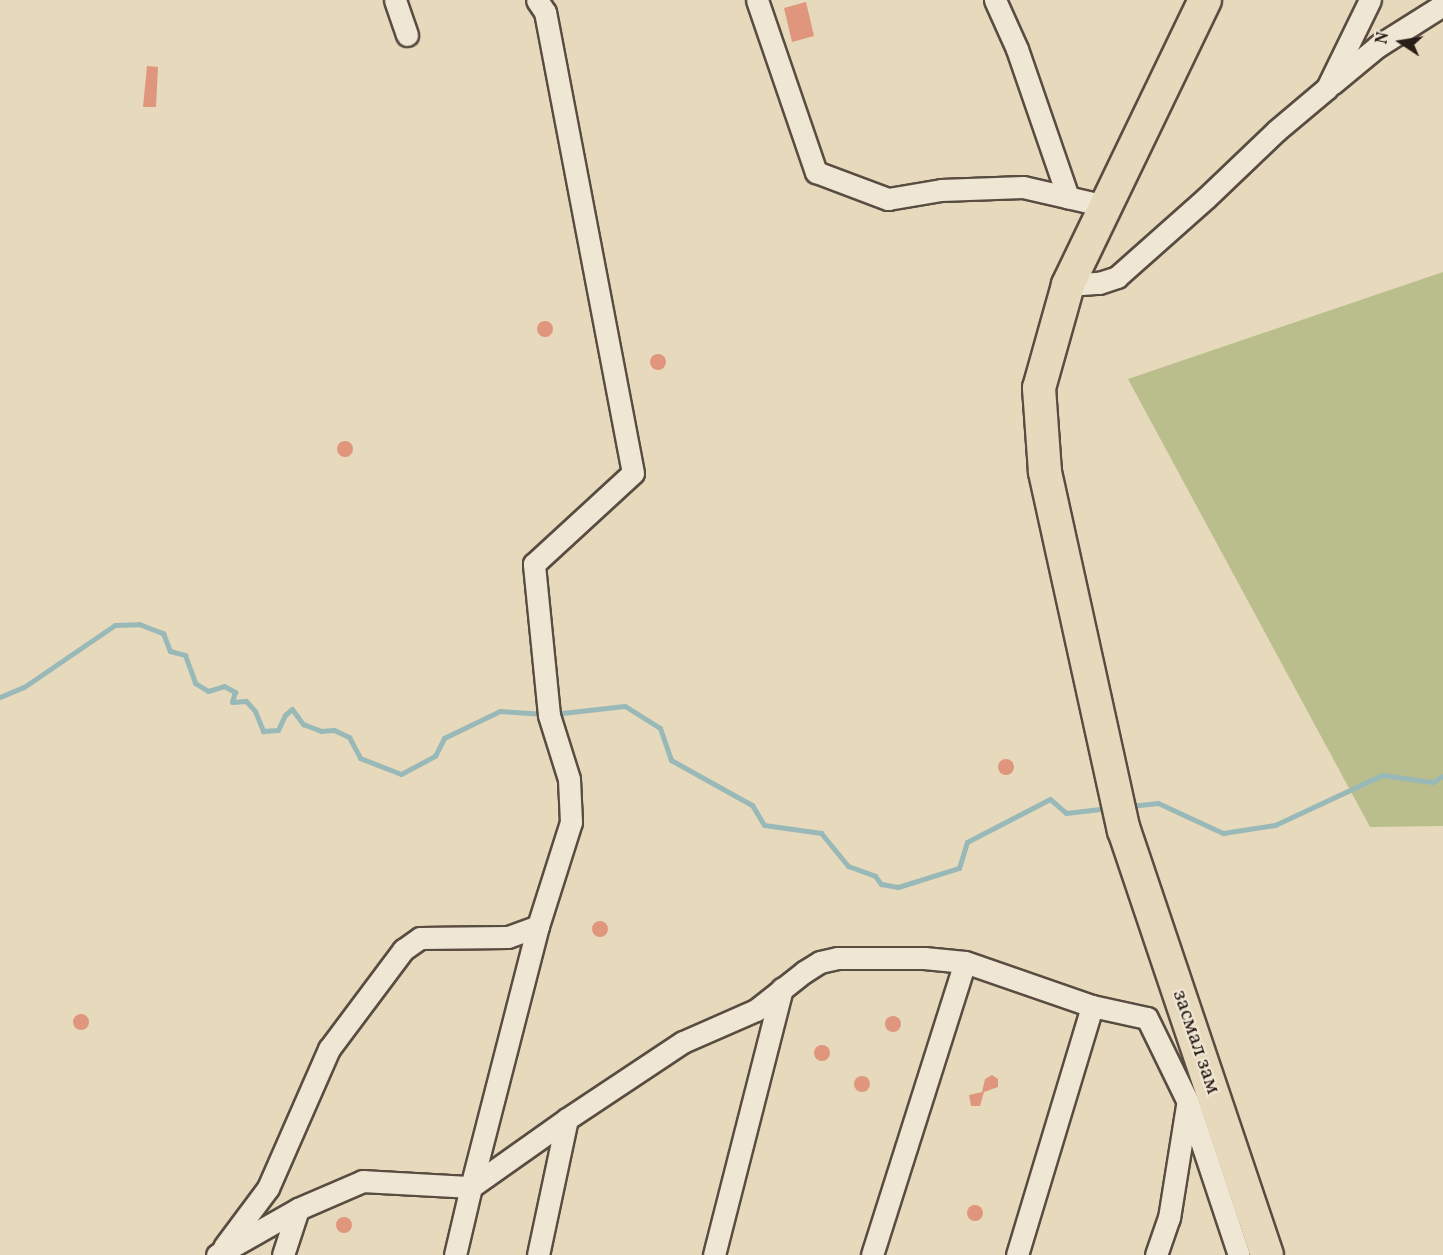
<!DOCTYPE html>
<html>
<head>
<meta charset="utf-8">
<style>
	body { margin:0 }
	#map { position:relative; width:1443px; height:1255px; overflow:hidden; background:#e7d9bc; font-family:Vollkorn,serif }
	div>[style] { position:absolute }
	.green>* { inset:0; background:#babe8d }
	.stream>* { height:5px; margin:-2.5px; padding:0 2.5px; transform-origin:2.5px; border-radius:2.5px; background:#98b9b8 }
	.building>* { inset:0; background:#df967c }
	.round { border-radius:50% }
	.roads { filter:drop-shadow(2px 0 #594c41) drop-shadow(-2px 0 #594c41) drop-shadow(0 2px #594c41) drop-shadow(0 -2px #594c41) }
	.minor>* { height:21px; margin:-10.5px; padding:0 10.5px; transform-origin:10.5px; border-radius:10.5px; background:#efe6d3 }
	.highway>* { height:32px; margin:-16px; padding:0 16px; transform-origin:16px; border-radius:16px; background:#e7d9bc }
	span { translate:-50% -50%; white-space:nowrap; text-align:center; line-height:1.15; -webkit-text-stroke:4.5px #efe6d3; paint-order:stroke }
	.street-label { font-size:22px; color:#2a1d18 }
	.north { position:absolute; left:1371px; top:12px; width:60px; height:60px; -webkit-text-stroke:4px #efe6d3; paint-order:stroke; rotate:282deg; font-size:16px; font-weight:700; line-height:24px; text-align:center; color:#2a1d18 }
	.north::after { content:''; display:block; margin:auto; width:21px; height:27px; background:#2a1d18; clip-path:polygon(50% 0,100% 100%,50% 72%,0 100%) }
</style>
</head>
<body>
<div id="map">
	<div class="green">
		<div style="clip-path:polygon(1443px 272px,1443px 826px,1370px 827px,1128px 379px)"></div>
	</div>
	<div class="stream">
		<div style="left:0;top:697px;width:26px;rotate:-23deg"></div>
		<div style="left:24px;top:687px;width:110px;rotate:-34.3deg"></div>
		<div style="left:115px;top:625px;width:24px;rotate:-2deg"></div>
		<div style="left:139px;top:624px;width:26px;rotate:21deg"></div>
		<div style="left:163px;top:633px;width:19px;rotate:69deg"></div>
		<div style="left:170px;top:651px;width:16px;rotate:15deg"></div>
		<div style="left:185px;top:655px;width:30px;rotate:70deg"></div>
		<div style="left:195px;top:683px;width:15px;rotate:32deg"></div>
		<div style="left:208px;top:691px;width:17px;rotate:-17deg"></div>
		<div style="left:224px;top:686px;width:13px;rotate:29deg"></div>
		<div style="left:235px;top:692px;width:10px;rotate:107deg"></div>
		<div style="left:232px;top:702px;width:14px;rotate:-4deg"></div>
		<div style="left:246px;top:701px;width:13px;rotate:48deg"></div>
		<div style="left:255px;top:711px;width:22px;rotate:68deg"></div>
		<div style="left:263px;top:731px;width:15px;rotate:-4deg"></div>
		<div style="left:278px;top:730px;width:17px;rotate:-65deg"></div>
		<div style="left:285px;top:715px;width:9px;rotate:-41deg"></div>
		<div style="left:292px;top:709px;width:19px;rotate:54deg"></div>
		<div style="left:303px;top:724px;width:19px;rotate:21deg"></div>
		<div style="left:321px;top:731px;width:13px;rotate:-4deg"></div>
		<div style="left:334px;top:730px;width:17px;rotate:25deg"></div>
		<div style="left:349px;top:737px;width:24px;rotate:62deg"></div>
		<div style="left:360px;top:758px;width:44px;rotate:21.3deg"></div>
		<div style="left:401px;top:774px;width:38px;rotate:-28deg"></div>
		<div style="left:435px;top:756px;width:20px;rotate:-63deg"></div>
		<div style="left:444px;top:738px;width:62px;rotate:-25.7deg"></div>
		<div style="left:500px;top:711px;width:44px;rotate:3.9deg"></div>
		<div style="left:553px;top:714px;width:72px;rotate:-6.3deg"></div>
		<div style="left:625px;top:706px;width:41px;rotate:32.2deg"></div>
		<div style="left:660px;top:728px;width:34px;rotate:71deg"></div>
		<div style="left:671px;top:760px;width:93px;rotate:29.1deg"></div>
		<div style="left:752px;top:805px;width:23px;rotate:59deg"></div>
		<div style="left:764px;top:825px;width:58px;rotate:8deg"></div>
		<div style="left:821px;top:833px;width:43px;rotate:50.7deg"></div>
		<div style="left:848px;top:866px;width:29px;rotate:20deg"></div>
		<div style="left:875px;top:876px;width:10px;rotate:53deg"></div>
		<div style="left:881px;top:884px;width:17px;rotate:10deg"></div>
		<div style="left:898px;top:887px;width:64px;rotate:-17.3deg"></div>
		<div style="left:959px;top:868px;width:27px;rotate:-73deg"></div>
		<div style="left:967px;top:842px;width:93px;rotate:-27.4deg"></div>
		<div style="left:1050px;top:799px;width:21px;rotate:41deg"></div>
		<div style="left:1066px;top:813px;width:43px;rotate:-6.6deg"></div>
		<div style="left:1130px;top:806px;width:28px;rotate:-6deg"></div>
		<div style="left:1158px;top:803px;width:72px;rotate:24.8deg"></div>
		<div style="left:1223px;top:833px;width:53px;rotate:-8.7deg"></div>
		<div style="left:1275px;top:825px;width:118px;rotate:-25deg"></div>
		<div style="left:1382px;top:775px;width:51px;rotate:7.8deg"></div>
		<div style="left:1433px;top:782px;width:12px;rotate:-31deg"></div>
	</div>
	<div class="building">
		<div style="clip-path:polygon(806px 2px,814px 36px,792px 42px,784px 8px)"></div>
		<div style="clip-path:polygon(147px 66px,158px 67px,156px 107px,143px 107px)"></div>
		<div class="round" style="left:537px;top:321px;width:16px;height:16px"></div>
		<div class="round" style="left:650px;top:354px;width:16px;height:16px"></div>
		<div class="round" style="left:337px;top:441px;width:16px;height:16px"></div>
		<div class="round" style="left:998px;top:759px;width:16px;height:16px"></div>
		<div class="round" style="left:592px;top:921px;width:16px;height:16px"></div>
		<div class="round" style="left:73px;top:1014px;width:16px;height:16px"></div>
		<div class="round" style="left:885px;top:1016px;width:16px;height:16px"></div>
		<div class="round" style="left:814px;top:1045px;width:16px;height:16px"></div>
		<div style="clip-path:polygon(992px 1075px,998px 1079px,998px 1087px,984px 1092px,980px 1106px,971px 1106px,969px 1095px,982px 1092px,985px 1079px)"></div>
		<div class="round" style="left:854px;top:1076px;width:16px;height:16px"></div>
		<div class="round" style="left:967px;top:1205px;width:16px;height:16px"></div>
		<div class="round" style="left:336px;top:1217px;width:16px;height:16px"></div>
	</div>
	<div class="roads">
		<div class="minor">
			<div style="left:395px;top:0;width:37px;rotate:71deg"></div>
			<div style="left:757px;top:0;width:182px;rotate:71.1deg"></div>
			<div style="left:816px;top:172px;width:77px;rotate:20.6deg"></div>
			<div style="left:888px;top:199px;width:54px;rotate:-9.6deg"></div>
			<div style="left:941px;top:190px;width:82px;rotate:-2.1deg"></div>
			<div style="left:1023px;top:187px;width:85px;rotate:12.9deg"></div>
			<div style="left:995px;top:0;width:54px;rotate:65.8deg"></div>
			<div style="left:1017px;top:49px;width:157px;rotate:71deg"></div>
			<div style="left:1332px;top:84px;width:60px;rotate:-39.6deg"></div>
			<div style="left:1378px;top:46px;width:77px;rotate:-32.2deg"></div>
			<div style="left:1068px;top:285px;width:31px;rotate:-4deg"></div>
			<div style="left:1099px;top:283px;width:19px;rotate:-18deg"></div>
			<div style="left:1117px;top:277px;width:119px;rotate:-41.6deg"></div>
			<div style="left:1206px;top:198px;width:97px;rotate:-43.7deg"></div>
			<div style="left:1276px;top:131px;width:67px;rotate:-40.1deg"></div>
			<div style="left:1327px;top:88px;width:98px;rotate:-64deg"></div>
			<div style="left:224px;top:1247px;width:74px;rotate:-53.3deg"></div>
			<div style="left:268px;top:1188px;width:152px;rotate:-66.3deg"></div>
			<div style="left:329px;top:1049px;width:124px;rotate:-53.2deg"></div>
			<div style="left:403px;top:950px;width:21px;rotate:-35deg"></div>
			<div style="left:420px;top:938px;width:88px;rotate:-0.7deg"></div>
			<div style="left:508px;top:937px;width:32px;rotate:-20deg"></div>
			<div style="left:217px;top:1255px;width:93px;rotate:-29.6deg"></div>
			<div style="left:298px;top:1209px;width:71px;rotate:-23.3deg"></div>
			<div style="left:363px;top:1181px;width:108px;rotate:3.2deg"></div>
			<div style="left:471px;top:1187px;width:269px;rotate:-75.6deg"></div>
			<div style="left:538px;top:926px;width:109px;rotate:-72.4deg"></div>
			<div style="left:571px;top:822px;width:43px;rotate:-92.7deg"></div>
			<div style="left:569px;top:779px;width:67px;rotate:-107.4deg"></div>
			<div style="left:549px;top:715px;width:152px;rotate:-95.7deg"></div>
			<div style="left:534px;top:564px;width:134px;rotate:-42.6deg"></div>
			<div style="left:633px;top:473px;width:469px;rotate:-100.8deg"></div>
			<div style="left:545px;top:12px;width:14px;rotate:-124deg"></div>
			<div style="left:283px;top:1255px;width:48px;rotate:-71.9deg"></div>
			<div style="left:455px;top:1255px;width:70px;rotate:-76.8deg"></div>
			<div style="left:471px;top:1187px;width:118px;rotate:-35.3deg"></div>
			<div style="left:567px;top:1119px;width:139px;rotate:-33.6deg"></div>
			<div style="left:683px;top:1042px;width:80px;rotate:-23.7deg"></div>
			<div style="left:756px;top:1010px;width:61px;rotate:-38.4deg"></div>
			<div style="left:804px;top:972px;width:19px;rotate:-32deg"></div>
			<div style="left:820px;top:962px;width:18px;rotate:-13deg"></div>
			<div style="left:838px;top:958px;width:86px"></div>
			<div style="left:924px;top:958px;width:41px;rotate:5.6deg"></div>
			<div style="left:965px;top:962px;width:134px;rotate:19.1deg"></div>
			<div style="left:1092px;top:1006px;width:56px;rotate:12.3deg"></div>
			<div style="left:1147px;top:1018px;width:93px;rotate:64deg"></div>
			<div style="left:1188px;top:1102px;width:161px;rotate:71.6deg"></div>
			<div style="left:538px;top:1255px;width:139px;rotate:-78deg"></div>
			<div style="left:714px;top:1255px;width:275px;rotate:-75.7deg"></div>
			<div style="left:872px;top:1255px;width:307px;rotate:-72.4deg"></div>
			<div style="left:1017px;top:1255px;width:260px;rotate:-73.2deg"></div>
			<div style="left:1156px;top:1255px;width:39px;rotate:-71deg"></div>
			<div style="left:1169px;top:1218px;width:114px;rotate:-80.9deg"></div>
		</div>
		<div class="highway">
			<div style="left:1205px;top:0;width:316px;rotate:115.7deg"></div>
			<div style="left:1068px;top:285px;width:107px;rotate:105.7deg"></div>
			<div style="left:1039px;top:388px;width:84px;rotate:85.9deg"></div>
			<div style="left:1045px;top:472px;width:367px;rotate:77.6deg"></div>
			<div style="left:1124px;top:830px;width:448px;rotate:71.4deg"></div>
		</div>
	</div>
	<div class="street-label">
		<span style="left:1196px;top:1042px;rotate:71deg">засмал зам</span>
	</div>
	<div class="north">N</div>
</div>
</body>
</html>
